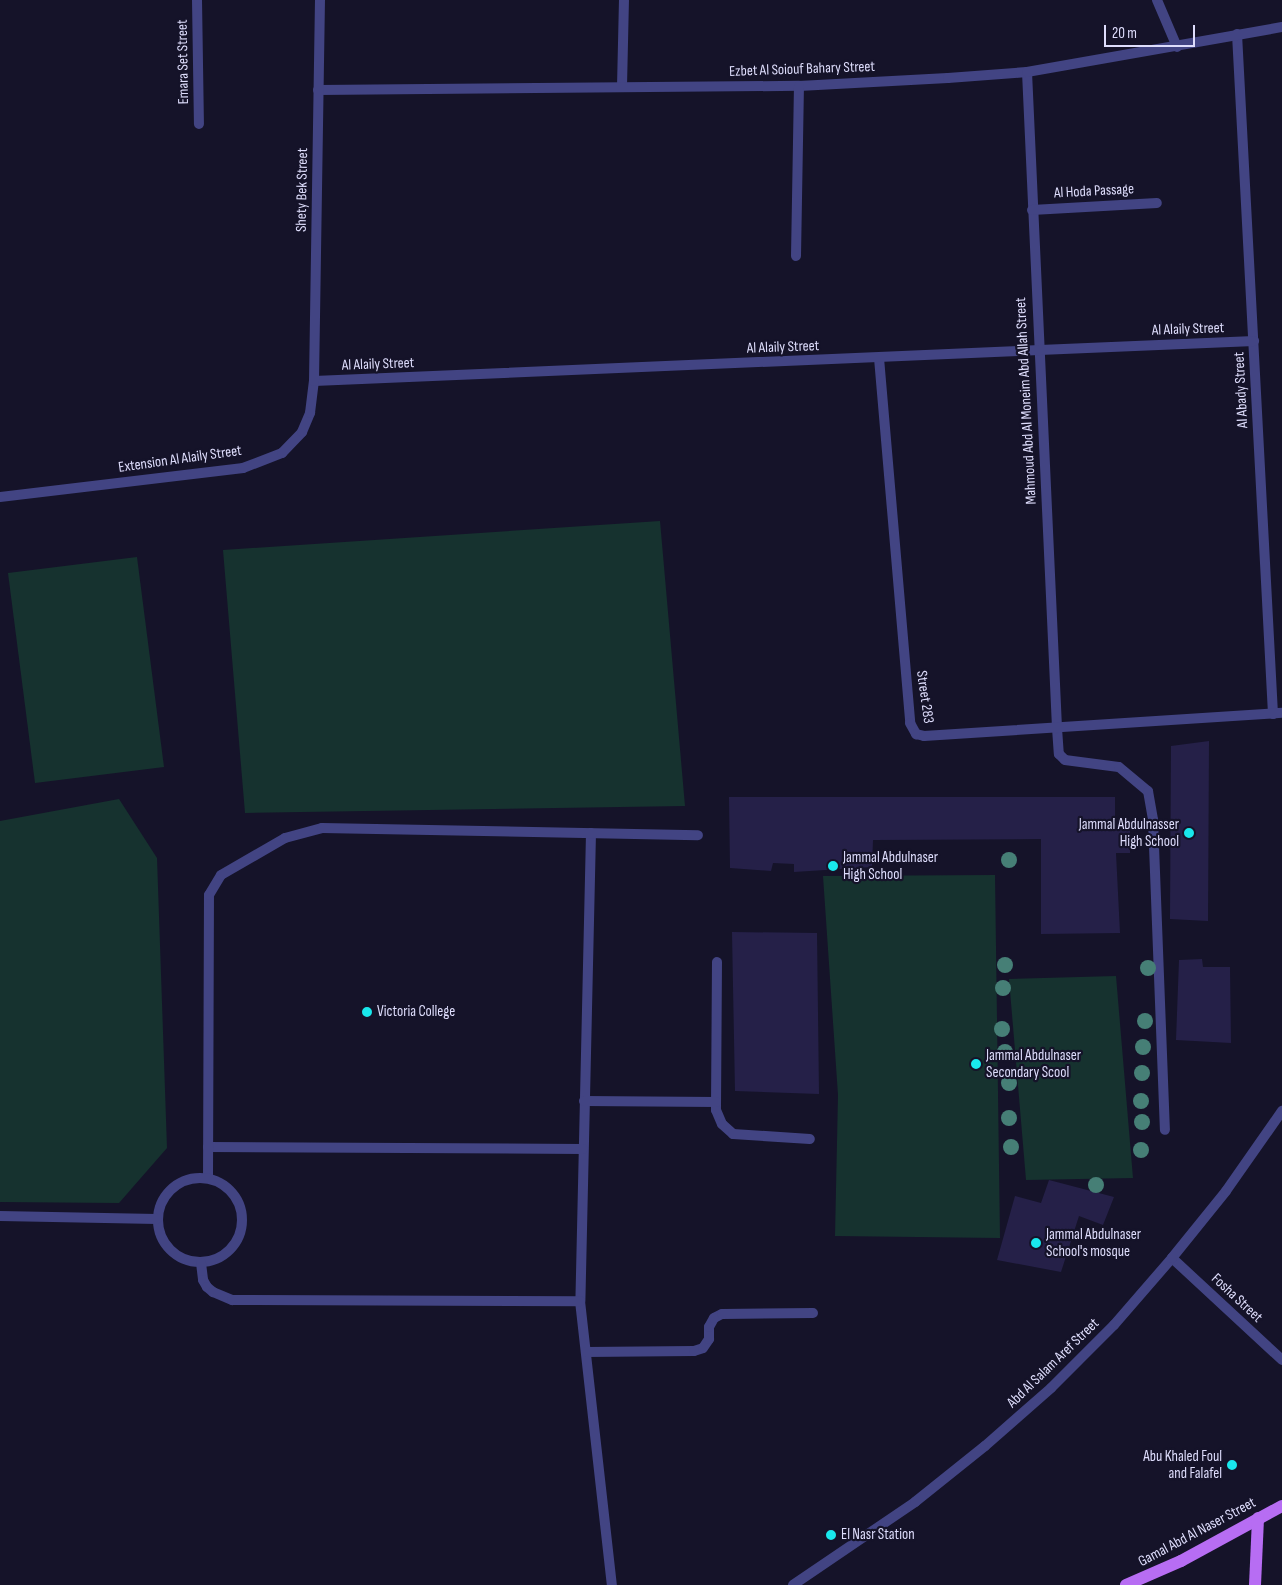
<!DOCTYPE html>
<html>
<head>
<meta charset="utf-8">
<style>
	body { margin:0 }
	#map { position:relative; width:1282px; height:1585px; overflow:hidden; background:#151329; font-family:"Sofia Sans Condensed",sans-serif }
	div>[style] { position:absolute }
	.green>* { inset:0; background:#16322f }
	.building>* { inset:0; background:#252048 }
	.service>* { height:10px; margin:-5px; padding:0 5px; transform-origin:5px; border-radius:5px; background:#424483 }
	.service>.ring { margin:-5px; padding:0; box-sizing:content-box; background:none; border:10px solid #424483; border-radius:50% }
	.minor>* { height:10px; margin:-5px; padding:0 5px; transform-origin:5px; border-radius:5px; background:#424483 }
	.tertiary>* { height:10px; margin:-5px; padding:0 5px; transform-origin:5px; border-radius:5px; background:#424483 }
	.primary>* { height:12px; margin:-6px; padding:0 6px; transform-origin:6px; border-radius:6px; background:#b76df3 }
	.trees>* { width:16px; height:16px; margin:-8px; border-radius:50%; background:#467f76 }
	.dots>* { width:14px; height:14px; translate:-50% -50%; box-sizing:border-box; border:2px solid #151329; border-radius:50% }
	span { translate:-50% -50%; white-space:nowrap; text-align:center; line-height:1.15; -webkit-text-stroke:4.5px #151329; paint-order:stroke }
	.street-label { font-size:15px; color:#deddfc }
	.poi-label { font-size:15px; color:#deddfc }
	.right { translate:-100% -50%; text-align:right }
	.left { translate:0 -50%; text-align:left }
	.scale { position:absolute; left:1104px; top:25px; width:91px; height:22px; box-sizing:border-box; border:2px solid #deddfc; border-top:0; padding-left:6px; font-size:15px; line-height:18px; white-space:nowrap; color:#deddfc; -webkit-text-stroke:4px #151329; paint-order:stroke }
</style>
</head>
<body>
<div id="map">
	<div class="green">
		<div style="clip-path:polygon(660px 521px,685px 806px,245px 813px,223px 550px)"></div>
		<div style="clip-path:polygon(137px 557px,164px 767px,35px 783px,8px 573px)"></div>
		<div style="clip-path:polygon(119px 799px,157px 858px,167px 1148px,119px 1203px,0 1202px,0 821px)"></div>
		<div style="clip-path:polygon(995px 875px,1000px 1238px,835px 1236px,838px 1095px,823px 876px)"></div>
		<div style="clip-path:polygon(1116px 976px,1133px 1178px,1026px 1180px,1009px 979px)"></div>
	</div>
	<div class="building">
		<div style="clip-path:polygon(1209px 741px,1208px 921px,1170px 919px,1171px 746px)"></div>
		<div style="clip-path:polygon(729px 797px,1115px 797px,1115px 828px,1130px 828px,1130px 853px,1116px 853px,1120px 933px,1041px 934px,1041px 839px,873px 840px,872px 867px,794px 872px,794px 864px,773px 863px,771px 871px,730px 868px)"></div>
		<div style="clip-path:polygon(732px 932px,817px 933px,819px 1094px,735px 1091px)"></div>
		<div style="clip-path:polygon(1202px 959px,1203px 967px,1230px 967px,1231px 1043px,1176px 1040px,1179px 960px)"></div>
		<div style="clip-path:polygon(1049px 1180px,1114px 1197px,1103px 1225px,1079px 1216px,1061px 1272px,997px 1260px,1015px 1196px,1041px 1203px)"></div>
	</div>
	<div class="service">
		<div style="left:1057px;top:728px;width:26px;rotate:86deg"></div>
		<div style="left:1059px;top:754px;width:8px;rotate:45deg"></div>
		<div style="left:1065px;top:760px;width:54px;rotate:7.4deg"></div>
		<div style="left:1119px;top:767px;width:38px;rotate:40deg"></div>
		<div style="left:1148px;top:791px;width:29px;rotate:80deg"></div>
		<div style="left:1153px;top:820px;width:310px;rotate:87.8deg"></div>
		<div style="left:591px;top:833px;width:468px;rotate:91.3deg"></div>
		<div style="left:580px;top:1301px;width:286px;rotate:83.6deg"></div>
		<div style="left:717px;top:962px;width:148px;rotate:90.4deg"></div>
		<div style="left:716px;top:1110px;width:15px;rotate:67deg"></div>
		<div style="left:722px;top:1124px;width:15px;rotate:42deg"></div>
		<div style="left:733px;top:1134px;width:77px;rotate:3.7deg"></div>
		<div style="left:584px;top:1101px;width:132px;rotate:0.4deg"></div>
		<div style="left:208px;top:1147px;width:375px;rotate:0.3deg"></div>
		<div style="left:208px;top:1178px;width:283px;rotate:-89.8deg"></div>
		<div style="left:209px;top:895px;width:23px;rotate:-59deg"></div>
		<div style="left:221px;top:875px;width:74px;rotate:-30deg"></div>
		<div style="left:285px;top:838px;width:38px;rotate:-15deg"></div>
		<div style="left:322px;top:828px;width:376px;rotate:1.1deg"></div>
		<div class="ring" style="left:158px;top:1178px;width:74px;height:74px"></div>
		<div style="left:0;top:1216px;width:157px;rotate:1.1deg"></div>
		<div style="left:201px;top:1263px;width:17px;rotate:83deg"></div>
		<div style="left:203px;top:1280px;width:8px;rotate:60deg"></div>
		<div style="left:207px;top:1287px;width:8px;rotate:40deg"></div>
		<div style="left:213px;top:1292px;width:21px;rotate:23deg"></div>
		<div style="left:232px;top:1300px;width:348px;rotate:0.2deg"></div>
		<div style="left:586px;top:1352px;width:108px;rotate:-0.5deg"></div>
		<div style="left:694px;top:1351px;width:9px;rotate:-18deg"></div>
		<div style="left:703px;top:1348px;width:11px;rotate:-56deg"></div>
		<div style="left:709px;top:1339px;width:12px;rotate:-90deg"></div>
		<div style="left:709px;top:1327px;width:10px;rotate:-61deg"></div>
		<div style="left:714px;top:1318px;width:9px;rotate:-27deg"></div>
		<div style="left:722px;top:1314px;width:91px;rotate:-0.6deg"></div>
	</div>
	<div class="minor">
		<div style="left:197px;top:0;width:124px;rotate:89.1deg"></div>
		<div style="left:1157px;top:0;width:51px;rotate:66.9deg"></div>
		<div style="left:1237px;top:34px;width:681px;rotate:86.97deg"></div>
		<div style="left:1027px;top:72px;width:657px;rotate:87.38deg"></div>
		<div style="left:622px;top:87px;width:87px;rotate:-88.7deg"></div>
		<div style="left:318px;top:90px;width:481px;rotate:-0.5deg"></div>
		<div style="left:799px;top:86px;width:149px;rotate:-3.1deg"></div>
		<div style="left:948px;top:78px;width:79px;rotate:-4.3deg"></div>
		<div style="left:1027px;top:72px;width:259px;rotate:-10deg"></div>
		<div style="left:1032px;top:210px;width:125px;rotate:-3.2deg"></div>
		<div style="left:796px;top:256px;width:170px;rotate:-89deg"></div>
		<div style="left:879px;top:358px;width:366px;rotate:85.1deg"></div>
		<div style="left:910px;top:723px;width:13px;rotate:61deg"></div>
		<div style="left:916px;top:734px;width:8px;rotate:14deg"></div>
		<div style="left:924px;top:736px;width:359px;rotate:-3.7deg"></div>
		<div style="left:314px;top:381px;width:941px;rotate:-2.44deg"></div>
		<div style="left:0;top:497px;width:245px;rotate:-6.8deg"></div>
		<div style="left:243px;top:468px;width:42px;rotate:-21deg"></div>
		<div style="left:282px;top:453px;width:29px;rotate:-46deg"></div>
		<div style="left:302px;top:432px;width:21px;rotate:-67deg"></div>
		<div style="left:310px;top:413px;width:32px;rotate:-83deg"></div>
		<div style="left:314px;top:381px;width:381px;rotate:-89.1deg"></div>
		<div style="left:1172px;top:1258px;width:150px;rotate:42.8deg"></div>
	</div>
	<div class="tertiary">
		<div style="left:793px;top:1585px;width:148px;rotate:-34.2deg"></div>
		<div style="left:915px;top:1502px;width:90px;rotate:-38.7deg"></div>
		<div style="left:985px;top:1446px;width:88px;rotate:-41.3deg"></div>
		<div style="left:1051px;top:1388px;width:89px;rotate:-45deg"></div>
		<div style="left:1114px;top:1325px;width:89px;rotate:-49.1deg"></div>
		<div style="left:1172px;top:1258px;width:86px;rotate:-51.1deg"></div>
		<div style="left:1226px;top:1191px;width:98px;rotate:-55deg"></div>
	</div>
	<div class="primary">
		<div style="left:1126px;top:1585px;width:60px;rotate:-23.6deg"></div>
		<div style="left:1181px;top:1561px;width:115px;rotate:-28.6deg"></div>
		<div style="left:1255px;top:1585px;width:67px;rotate:-87.4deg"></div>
	</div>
	<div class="trees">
		<div style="left:1009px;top:860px"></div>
		<div style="left:1005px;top:965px"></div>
		<div style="left:1148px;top:968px"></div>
		<div style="left:1003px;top:988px"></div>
		<div style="left:1145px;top:1021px"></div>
		<div style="left:1002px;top:1029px"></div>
		<div style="left:1143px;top:1047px"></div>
		<div style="left:1005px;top:1052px"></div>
		<div style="left:1142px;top:1073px"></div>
		<div style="left:1009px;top:1083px"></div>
		<div style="left:1141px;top:1101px"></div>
		<div style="left:1009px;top:1118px"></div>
		<div style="left:1142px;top:1122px"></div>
		<div style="left:1011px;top:1147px"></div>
		<div style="left:1141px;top:1150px"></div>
		<div style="left:1096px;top:1185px"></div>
	</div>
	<div class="dots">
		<div style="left:1189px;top:833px;background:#19e7ec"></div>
		<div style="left:833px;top:866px;background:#19e7ec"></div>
		<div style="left:367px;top:1012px;background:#19e7ec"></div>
		<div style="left:976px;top:1064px;background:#19e7ec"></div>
		<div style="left:1036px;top:1243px;background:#19e7ec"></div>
		<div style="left:1232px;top:1465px;background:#19e7ec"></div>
		<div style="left:831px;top:1535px;background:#19e7ec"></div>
	</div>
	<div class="street-label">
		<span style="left:183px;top:62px;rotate:-91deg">Emara Set Street</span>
		<span style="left:802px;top:69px;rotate:-2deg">Ezbet Al Soiouf Bahary Street</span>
		<span style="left:302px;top:190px;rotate:-89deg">Shety Bek Street</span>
		<span style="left:1094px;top:191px;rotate:-3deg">Al Hoda Passage</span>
		<span style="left:1188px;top:329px;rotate:-2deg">Al Alaily Street</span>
		<span style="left:783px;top:347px;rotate:-2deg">Al Alaily Street</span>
		<span style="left:378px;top:364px;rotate:-2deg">Al Alaily Street</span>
		<span style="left:1241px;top:390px;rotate:-93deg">Al Abady Street</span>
		<span style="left:1026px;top:401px;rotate:-93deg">Mahmoud Abd Al Moneim Abd Allah Street</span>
		<span style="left:180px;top:459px;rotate:-8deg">Extension Al Alaily Street</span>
		<span style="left:925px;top:697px;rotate:82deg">Street 283</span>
		<span style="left:1237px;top:1298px;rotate:43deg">Fosha Street</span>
		<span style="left:1053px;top:1363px;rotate:-44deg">Abd Al Salam Aref Street</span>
		<span style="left:1197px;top:1532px;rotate:-28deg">Gamal Abd Al Naser Street</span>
	</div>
	<div class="poi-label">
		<span class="right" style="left:1179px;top:833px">Jammal Abdulnasser<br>High School</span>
		<span class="left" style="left:843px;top:866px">Jammal Abdulnaser<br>High School</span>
		<span class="left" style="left:377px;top:1012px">Victoria College</span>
		<span class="left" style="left:986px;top:1064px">Jammal Abdulnaser<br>Secondary Scool</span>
		<span class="left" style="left:1046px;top:1243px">Jammal Abdulnaser<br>School's mosque</span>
		<span class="right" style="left:1222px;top:1465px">Abu Khaled Foul<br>and Falafel</span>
		<span class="left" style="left:841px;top:1535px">El Nasr Station</span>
	</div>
	<div class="scale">20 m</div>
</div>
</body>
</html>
